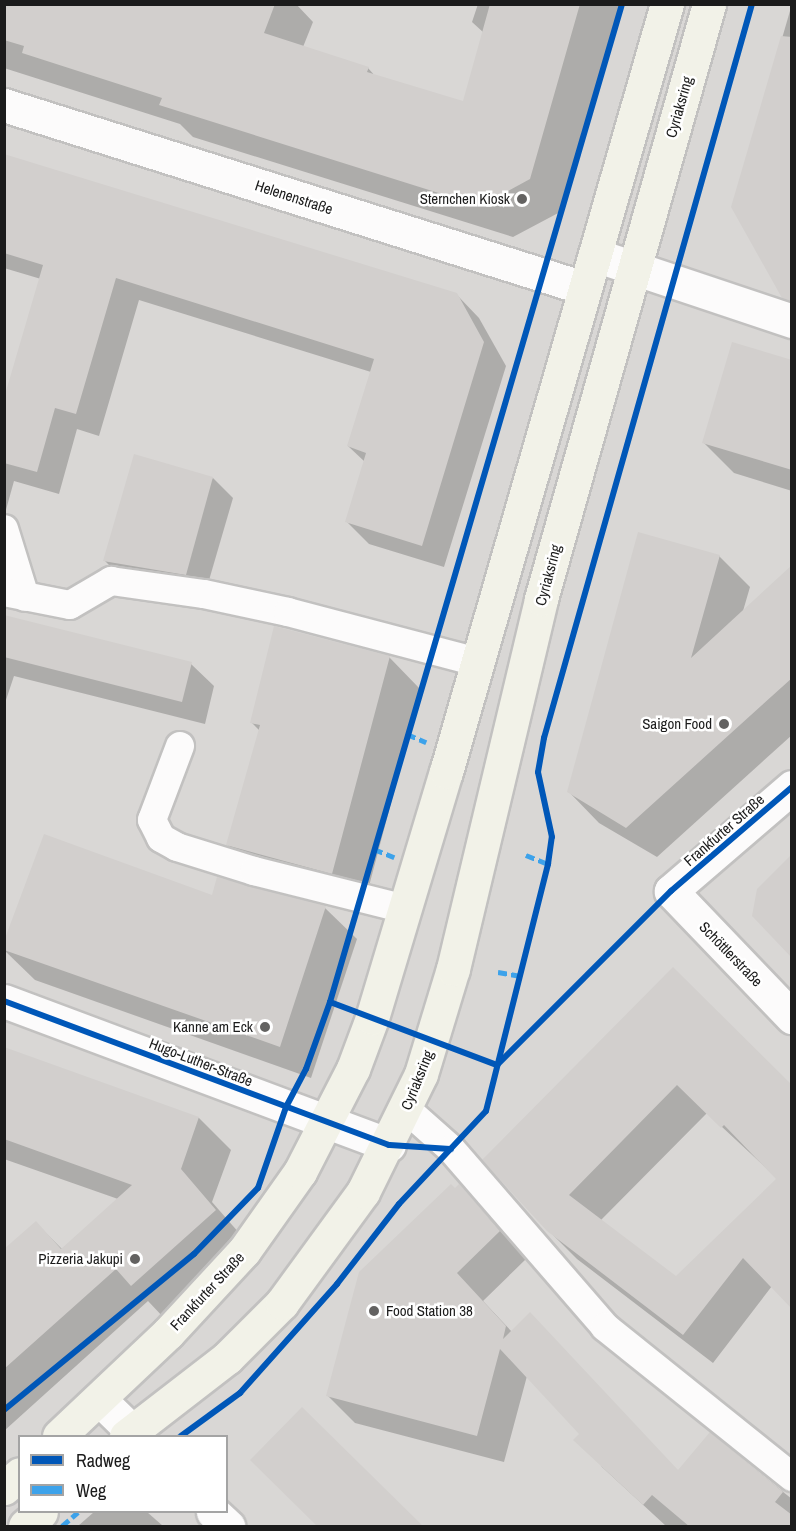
<!DOCTYPE html>
<html>
<head>
<meta charset="utf-8">
<style>
	body { margin:0 }
	#map { position:relative; width:796px; height:1531px; overflow:hidden; background:#eae7e4; font-family:"Archivo Narrow",sans-serif }
	div>[style] { position:absolute }
	.residential>* { inset:0; background:#d9d7d5 }
	.shadow>* { inset:0; background:#0003 }
	.building>* { inset:0; background:#d2cfcd }
	.roads { filter:drop-shadow(2px 0 #c2c1c0) drop-shadow(-2px 0 #c2c1c0) drop-shadow(0 2px #c2c1c0) drop-shadow(0 -2px #c2c1c0) }
	.lane>* { height:28px; margin:-14px; padding:0 14px; transform-origin:14px; border-radius:14px; background:#fcfbfb }
	.street>* { height:33px; margin:-16.5px; padding:0 16.5px; transform-origin:16.5px; border-radius:16.5px; background:#fcfbfb }
	.secondary>* { height:33px; margin:-16.5px; padding:0 16.5px; transform-origin:16.5px; border-radius:16.5px; background:#f2f2e8 }
	.quiet>* { height:4.5px; margin-top:-2.25px; transform-origin:0; background:repeating-linear-gradient(90deg,#3da2ea 0 9px,transparent 0 13.5px) }
	.cycleway>* { height:6px; margin:-3px; padding:0 3px; transform-origin:3px; border-radius:3px; background:#0057b8 }
	.dots>* { width:16px; height:16px; translate:-50% -50%; box-sizing:border-box; border:3px solid #fff; border-radius:50% }
	span { translate:-50% -50%; white-space:nowrap; text-align:center; line-height:1.15; -webkit-text-stroke:5px #fff; paint-order:stroke }
	.street-label { font-size:15px; color:#1b1b1b }
	.poi-label { font-size:15px; color:#1b1b1b }
	.right { translate:-100% -50%; text-align:right }
	.left { translate:0 -50%; text-align:left }
	.frame { position:absolute; inset:0; border:6px solid #1b1b1b; pointer-events:none }
	.legend { position:absolute; left:18px; top:1435px; width:210px; height:78px; box-sizing:border-box; background:#fff; border:2px solid #a4a4a4; margin:0; padding:8px 10px; list-style:none; font-size:18px; color:#1b1b1b }
	.legend li { display:flex; align-items:center; gap:12px; height:30px }
	.legend b { width:30px; border:2px solid #a4a4a4 }
</style>
</head>
<body>
<div id="map">
	<div class="residential">
		<div style="clip-path:polygon(evenodd,5px 5px,791px 5px,791px 1526px,5px 1526px,5px 5px,20px 1436px,226px 1436px,226px 1512px,20px 1512px,20px 1436px)"></div>
	</div>
	<div class="shadow">
		<div style="clip-path:polygon(4px 4px,296px 4px,313px 22px,303px 47px,368px 68px,376px 77px,464px 103px,484px 33px,472px 22px,478px 4px,622px 4px,562px 211px,513px 237px,193px 137px,180px 124px,4px 68px)"></div>
		<div style="clip-path:polygon(792px 4px,792px 290px,733px 207px)"></div>
		<div style="clip-path:polygon(4px 155px,457px 295px,479px 318px,506px 366px,444px 567px,369px 544px,347px 522px,365px 462px,348px 446px,371px 372px,139px 300px,99px 436px,77px 429px,59px 494px,14px 481px,4px 517px,4px 404px,41px 279px,4px 268px)"></div>
		<div style="clip-path:polygon(792px 362px,792px 491px,734px 473px,704px 443px)"></div>
		<div style="clip-path:polygon(213px 478px,233px 498px,205px 594px,125px 581px,105px 561px)"></div>
		<div style="clip-path:polygon(719px 556px,750px 587px,743px 611px,792px 567px,792px 735px,657px 857px,599px 823px,569px 792px)"></div>
		<div style="clip-path:polygon(4px 616px,191px 664px,214px 686px,205px 724px,14px 676px,4px 706px)"></div>
		<div style="clip-path:polygon(389px 657px,421px 690px,364px 905px,260px 877px,227px 844px,260px 731px,252px 723px)"></div>
		<div style="clip-path:polygon(213px 897px,325px 908px,357px 939px,311px 1078px,35px 980px,4px 950px)"></div>
		<div style="clip-path:polygon(evenodd,673px 969px,792px 1090px,772px 1286px,713px 1363px,577px 1259px,548px 1230px,673px 969px,707px 1113px,778px 1179px,676px 1278px,600px 1221px,707px 1113px)"></div>
		<div style="clip-path:polygon(4px 1051px,199px 1118px,231px 1150px,212px 1202px,247px 1242px,164px 1318px,148px 1301px,4px 1431px,4px 1251px,36px 1223px,62px 1249px,118px 1199px,4px 1159px)"></div>
		<div style="clip-path:polygon(459px 1186px,526px 1259px,483px 1301px,512px 1332px,679px 1472px,710px 1434px,792px 1499px,792px 1526px,666px 1526px,602px 1467px,582px 1434px,527px 1376px,504px 1462px,355px 1423px,327px 1395px)"></div>
		<div style="clip-path:polygon(94px 1512px,147px 1512px,163px 1526px,78px 1526px)"></div>
	</div>
	<div class="building">
		<div style="clip-path:polygon(4px 4px,275px 4px,264px 33px,369px 67px,367px 72px,463px 101px,490px 4px,580px 4px,530px 179px,480px 206px,159px 105px,162px 98px,22px 53px,24px 46px,4px 40px)"></div>
		<div style="clip-path:polygon(781px 36px,792px 37px,792px 301px,782px 298px,731px 207px)"></div>
		<div style="clip-path:polygon(4px 154px,457px 293px,484px 342px,422px 546px,345px 522px,366px 453px,347px 446px,374px 359px,116px 278px,76px 414px,55px 408px,37px 472px,4px 463px,4px 398px,43px 265px,4px 253px)"></div>
		<div style="clip-path:polygon(732px 342px,792px 360px,792px 470px,702px 443px)"></div>
		<div style="clip-path:polygon(134px 454px,213px 477px,186px 575px,103px 561px)"></div>
		<div style="clip-path:polygon(638px 532px,720px 555px,691px 658px,792px 565px,792px 678px,626px 828px,567px 792px)"></div>
		<div style="clip-path:polygon(4px 615px,192px 662px,182px 702px,4px 657px)"></div>
		<div style="clip-path:polygon(274px 626px,390px 656px,332px 874px,226px 845px,260px 725px,250px 723px)"></div>
		<div style="clip-path:polygon(44px 834px,212px 895px,217px 877px,326px 906px,280px 1047px,4px 950px,4px 941px)"></div>
		<div style="clip-path:polygon(792px 854px,792px 958px,752px 916px,757px 889px)"></div>
		<div style="clip-path:polygon(evenodd,673px 967px,792px 1085px,792px 1309px,743px 1258px,683px 1335px,547px 1231px,482px 1160px,673px 967px,677px 1085px,721px 1128px,724px 1125px,776px 1179px,676px 1276px,569px 1195px,677px 1085px)"></div>
		<div style="clip-path:polygon(4px 1047px,199px 1117px,181px 1169px,216px 1210px,131px 1286px,116px 1269px,4px 1369px,4px 1249px,36px 1221px,61px 1249px,132px 1185px,4px 1139px)"></div>
		<div style="clip-path:polygon(451px 1184px,455px 1188px,459px 1184px,500px 1231px,457px 1273px,506px 1326px,503px 1339px,530px 1312px,678px 1470px,710px 1432px,783px 1492px,775px 1502px,792px 1515px,792px 1527px,690px 1527px,652px 1495px,643px 1505px,573px 1440px,579px 1434px,500px 1349px,477px 1436px,326px 1396px,359px 1272px)"></div>
		<div style="clip-path:polygon(302px 1407px,424px 1527px,318px 1527px,250px 1460px)"></div>
	</div>
	<div class="roads">
		<div class="lane">
			<div style="left:4px;top:529px;width:71px;rotate:72.8deg"></div>
			<div style="left:4px;top:592px;width:67px;rotate:11.1deg"></div>
			<div style="left:70px;top:605px;width:48px;rotate:-30.3deg"></div>
			<div style="left:111px;top:581px;width:94px;rotate:8deg"></div>
			<div style="left:204px;top:594px;width:86px;rotate:12.1deg"></div>
			<div style="left:288px;top:612px;width:196px;rotate:14.8deg"></div>
			<div style="left:180px;top:746px;width:79px;rotate:110.7deg"></div>
			<div style="left:152px;top:820px;width:20px;rotate:63deg"></div>
			<div style="left:161px;top:838px;width:18px;rotate:29deg"></div>
			<div style="left:177px;top:847px;width:81px;rotate:17.3deg"></div>
			<div style="left:254px;top:871px;width:156px;rotate:14.1deg"></div>
			<div style="left:406px;top:1109px;width:60px;rotate:41.6deg"></div>
			<div style="left:451px;top:1149px;width:235px;rotate:49.1deg"></div>
			<div style="left:605px;top:1327px;width:240px;rotate:38.7deg"></div>
		</div>
		<div class="street">
			<div style="left:4px;top:105px;width:608px;rotate:17.51deg"></div>
			<div style="left:595px;top:255px;width:208px;rotate:18.5deg"></div>
			<div style="left:792px;top:787px;width:160px;rotate:139.3deg"></div>
			<div style="left:671px;top:891px;width:175px;rotate:46.2deg"></div>
			<div style="left:4px;top:1001px;width:411px;rotate:20.5deg"></div>
			<div style="left:99px;top:1399px;width:53px;rotate:44.2deg"></div>
			<div style="left:213px;top:1512px;width:21px;rotate:43deg"></div>
		</div>
		<div class="secondary">
			<div style="left:59px;top:1436px;width:150px;rotate:-43.4deg"></div>
			<div style="left:168px;top:1333px;width:112px;rotate:-47.2deg"></div>
			<div style="left:244px;top:1251px;width:97px;rotate:-54.7deg"></div>
			<div style="left:300px;top:1172px;width:116px;rotate:-62.8deg"></div>
			<div style="left:353px;top:1069px;width:54px;rotate:-69.6deg"></div>
			<div style="left:372px;top:1018px;width:257px;rotate:-73.3deg"></div>
			<div style="left:446px;top:772px;width:799px;rotate:-73.95deg"></div>
			<div style="left:126px;top:1436px;width:128px;rotate:-37.7deg"></div>
			<div style="left:227px;top:1358px;width:78px;rotate:-45deg"></div>
			<div style="left:282px;top:1303px;width:137px;rotate:-53.9deg"></div>
			<div style="left:363px;top:1192px;width:131px;rotate:-63.8deg"></div>
			<div style="left:421px;top:1074px;width:110px;rotate:-73.1deg"></div>
			<div style="left:453px;top:969px;width:380px;rotate:-76.6deg"></div>
			<div style="left:541px;top:599px;width:618px;rotate:-74.23deg"></div>
			<div style="left:4px;top:1488px;width:21px;rotate:-41deg"></div>
			<div style="left:25px;top:1526px;width:21px;rotate:-41deg"></div>
		</div>
	</div>
	<div class="quiet">
		<div style="left:407px;top:734px;width:21px;rotate:23deg"></div>
		<div style="left:374px;top:849px;width:22px;rotate:22deg"></div>
		<div style="left:526px;top:855px;width:24px;rotate:22deg"></div>
		<div style="left:498px;top:972px;width:22px;rotate:10deg"></div>
		<div style="left:62px;top:1526px;width:21px;rotate:-41deg"></div>
	</div>
	<div class="cycleway">
		<div style="left:4px;top:1001px;width:411px;rotate:20.5deg"></div>
		<div style="left:389px;top:1145px;width:62px;rotate:3.7deg"></div>
		<div style="left:330px;top:1002px;width:178px;rotate:20.7deg"></div>
		<div style="left:497px;top:1065px;width:246px;rotate:-45deg"></div>
		<div style="left:671px;top:891px;width:160px;rotate:-40.7deg"></div>
		<div style="left:4px;top:1410px;width:246px;rotate:-39.4deg"></div>
		<div style="left:194px;top:1254px;width:92px;rotate:-45.9deg"></div>
		<div style="left:258px;top:1188px;width:86px;rotate:-70.9deg"></div>
		<div style="left:286px;top:1107px;width:43px;rotate:-62.2deg"></div>
		<div style="left:306px;top:1069px;width:71px;rotate:-70.3deg"></div>
		<div style="left:330px;top:1002px;width:1040px;rotate:-73.69deg"></div>
		<div style="left:181px;top:1436px;width:73px;rotate:-36.1deg"></div>
		<div style="left:240px;top:1393px;width:146px;rotate:-48.3deg"></div>
		<div style="left:337px;top:1284px;width:101px;rotate:-52.2deg"></div>
		<div style="left:399px;top:1204px;width:127px;rotate:-46.9deg"></div>
		<div style="left:486px;top:1111px;width:255px;rotate:-75.9deg"></div>
		<div style="left:548px;top:864px;width:27px;rotate:-82deg"></div>
		<div style="left:552px;top:837px;width:66px;rotate:-102.2deg"></div>
		<div style="left:538px;top:772px;width:35px;rotate:-80deg"></div>
		<div style="left:544px;top:738px;width:763px;rotate:-74.18deg"></div>
	</div>
	<div class="dots">
		<div style="left:522px;top:199px;background:#636261"></div>
		<div style="left:724px;top:724px;background:#636261"></div>
		<div style="left:265px;top:1027px;background:#636261"></div>
		<div style="left:135px;top:1259px;background:#636261"></div>
		<div style="left:374px;top:1311px;background:#636261"></div>
	</div>
	<div class="street-label">
		<span style="left:679px;top:107px;rotate:-74deg">Cyriaksring</span>
		<span style="left:294px;top:197px;rotate:18deg">Helenenstraße</span>
		<span style="left:548px;top:575px;rotate:-75deg">Cyriaksring</span>
		<span style="left:724px;top:830px;rotate:-41deg">Frankfurter Straße</span>
		<span style="left:731px;top:954px;rotate:46deg">Schöttlerstraße</span>
		<span style="left:201px;top:1062px;rotate:21deg">Hugo-Luther-Straße</span>
		<span style="left:417px;top:1080px;rotate:-68deg">Cyriaksring</span>
		<span style="left:207px;top:1291px;rotate:-47deg">Frankfurter Straße</span>
	</div>
	<div class="poi-label">
		<span class="right" style="left:510px;top:199px">Sternchen Kiosk</span>
		<span class="right" style="left:712px;top:724px">Saigon Food</span>
		<span class="right" style="left:253px;top:1027px">Kanne am Eck</span>
		<span class="right" style="left:123px;top:1259px">Pizzeria Jakupi</span>
		<span class="left" style="left:386px;top:1311px">Food Station 38</span>
	</div>
	<div class="frame"></div>
	<ul class="legend">
	<li><b style="height:8px;background:#0057b8"></b>Radweg</li>
	<li><b style="height:8px;background:#3da2ea"></b>Weg</li>
	</ul>
</div>
</body>
</html>
